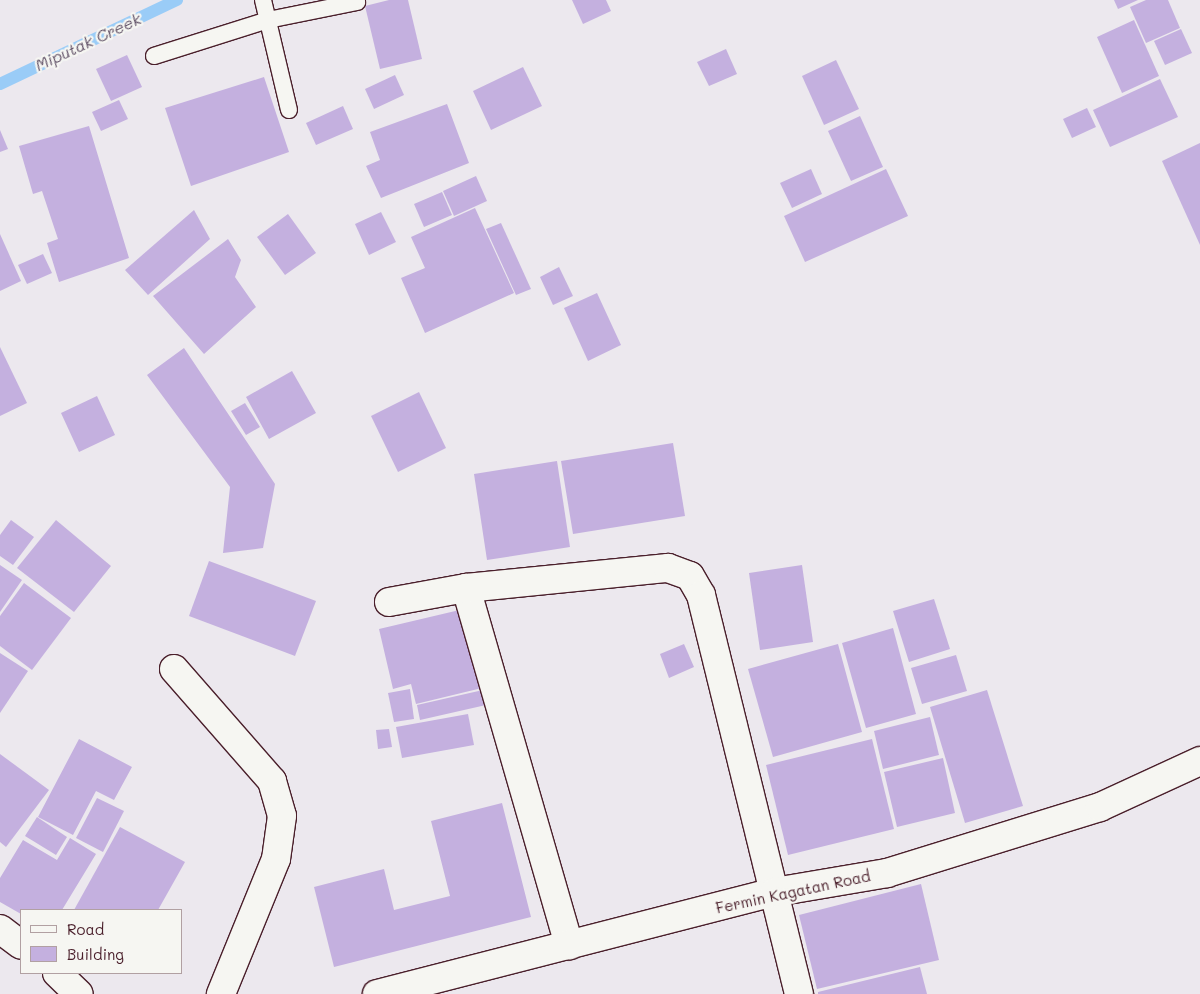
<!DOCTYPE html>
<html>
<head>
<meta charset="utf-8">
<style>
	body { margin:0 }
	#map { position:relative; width:1200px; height:994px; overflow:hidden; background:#ece8ee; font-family:Mali,sans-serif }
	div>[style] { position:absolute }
	.stream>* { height:12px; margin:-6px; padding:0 6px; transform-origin:6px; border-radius:6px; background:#9accf7 }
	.building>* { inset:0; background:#c4b0df }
	.roads { filter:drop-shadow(1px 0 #4a1f2b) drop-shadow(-1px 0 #4a1f2b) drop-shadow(0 1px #4a1f2b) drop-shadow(0 -1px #4a1f2b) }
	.lane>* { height:16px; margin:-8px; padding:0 8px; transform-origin:8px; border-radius:8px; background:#f6f6f2 }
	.street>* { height:28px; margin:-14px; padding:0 14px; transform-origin:14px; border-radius:14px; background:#f6f6f2 }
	span { translate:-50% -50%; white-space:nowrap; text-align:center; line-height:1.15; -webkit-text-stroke:4.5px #f6f6f2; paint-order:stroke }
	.street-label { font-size:15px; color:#4a1f2b }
	.water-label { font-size:16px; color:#625368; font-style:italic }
	.legend { position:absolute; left:20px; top:909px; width:162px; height:65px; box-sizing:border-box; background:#f6f6f2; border:1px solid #b1a0a2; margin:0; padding:6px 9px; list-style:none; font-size:15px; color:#4a1f2b }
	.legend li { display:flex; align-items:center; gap:10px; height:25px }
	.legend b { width:25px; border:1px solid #b1a0a2 }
</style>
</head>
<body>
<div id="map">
	<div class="stream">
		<div style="left:0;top:84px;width:196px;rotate:-25.4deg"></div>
	</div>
	<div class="building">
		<div style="clip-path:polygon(389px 0,408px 0,422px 59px,380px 69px,365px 6px)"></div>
		<div style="clip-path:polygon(572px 0,606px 0,611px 11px,583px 24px)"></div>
		<div style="clip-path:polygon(1114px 0,1138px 0,1118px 9px)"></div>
		<div style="clip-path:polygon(1146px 0,1168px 0,1180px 28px,1146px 43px,1130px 7px)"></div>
		<div style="clip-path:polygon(1134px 20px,1159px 76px,1122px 93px,1097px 37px)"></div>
		<div style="clip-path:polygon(1181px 29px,1192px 53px,1165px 65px,1154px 41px)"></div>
		<div style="clip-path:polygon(726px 49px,737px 74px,709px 86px,697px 62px)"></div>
		<div style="clip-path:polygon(127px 55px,142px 87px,111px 101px,96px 69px)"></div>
		<div style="clip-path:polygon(836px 60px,859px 109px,824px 125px,802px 76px)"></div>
		<div style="clip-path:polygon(523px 67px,542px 106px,491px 130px,473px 91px)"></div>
		<div style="clip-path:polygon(395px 75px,404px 95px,374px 109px,365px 89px)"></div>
		<div style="clip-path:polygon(264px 77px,289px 152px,191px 186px,165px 108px)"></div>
		<div style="clip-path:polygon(1160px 79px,1178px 117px,1110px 147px,1093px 110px)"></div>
		<div style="clip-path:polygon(119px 100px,128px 119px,101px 131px,92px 112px)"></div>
		<div style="clip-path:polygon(447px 104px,469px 163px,381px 198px,366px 166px,380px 160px,370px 132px)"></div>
		<div style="clip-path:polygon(343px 106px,353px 129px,316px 145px,306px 123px)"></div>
		<div style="clip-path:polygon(1087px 108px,1096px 127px,1072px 138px,1063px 119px)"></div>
		<div style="clip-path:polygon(860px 116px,883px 167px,851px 181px,828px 131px)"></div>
		<div style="clip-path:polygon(89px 126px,129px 258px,59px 282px,47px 243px,58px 239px,42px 191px,33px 194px,19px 146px)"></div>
		<div style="clip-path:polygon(0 130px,8px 149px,0 152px)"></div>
		<div style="clip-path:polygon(1200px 143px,1200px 245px,1162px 161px)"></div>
		<div style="clip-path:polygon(811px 169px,822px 194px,792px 208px,780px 183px)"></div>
		<div style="clip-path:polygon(886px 169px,908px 216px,805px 262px,784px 216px)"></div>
		<div style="clip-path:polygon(476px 176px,487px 201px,454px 216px,443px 191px)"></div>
		<div style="clip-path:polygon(442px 192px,452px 215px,424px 227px,414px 204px)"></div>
		<div style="clip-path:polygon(475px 208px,514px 293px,425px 333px,401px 278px,425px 268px,411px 237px)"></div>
		<div style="clip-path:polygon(194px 210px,210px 239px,148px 295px,125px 270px)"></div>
		<div style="clip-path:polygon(381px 212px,396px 242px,369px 255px,355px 224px)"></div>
		<div style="clip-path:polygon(288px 214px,316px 253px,285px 275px,257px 237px)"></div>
		<div style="clip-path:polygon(501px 223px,531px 289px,516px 295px,486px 229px)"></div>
		<div style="clip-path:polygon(0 234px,21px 281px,0 291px)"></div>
		<div style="clip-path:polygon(228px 239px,241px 260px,235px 277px,256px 307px,204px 354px,153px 296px)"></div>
		<div style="clip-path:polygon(43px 254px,52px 273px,27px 284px,18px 265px)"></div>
		<div style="clip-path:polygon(559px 267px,573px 296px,553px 305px,540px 277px)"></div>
		<div style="clip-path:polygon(597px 293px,621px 345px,588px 361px,564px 308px)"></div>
		<div style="clip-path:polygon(0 347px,27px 403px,0 416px)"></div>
		<div style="clip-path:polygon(184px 348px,275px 484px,263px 548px,223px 553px,230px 487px,147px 375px)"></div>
		<div style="clip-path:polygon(292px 371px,316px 413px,269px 439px,246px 397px)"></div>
		<div style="clip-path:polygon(419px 392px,446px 448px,398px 472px,371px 416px)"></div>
		<div style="clip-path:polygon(97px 396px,115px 435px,79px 452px,61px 413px)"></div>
		<div style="clip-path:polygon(245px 403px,260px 427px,246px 435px,231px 411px)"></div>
		<div style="clip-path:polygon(673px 443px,685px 516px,573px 534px,561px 461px)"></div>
		<div style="clip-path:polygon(557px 461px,570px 547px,487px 560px,474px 474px)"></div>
		<div style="clip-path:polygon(11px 520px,34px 537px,13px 565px,0 556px,0 535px)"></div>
		<div style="clip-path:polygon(56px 520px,111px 566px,74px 612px,17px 568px)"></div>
		<div style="clip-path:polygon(209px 561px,316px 601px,295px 656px,189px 616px)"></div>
		<div style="clip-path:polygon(0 565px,22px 580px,0 612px)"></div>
		<div style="clip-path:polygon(802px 565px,813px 642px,760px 650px,749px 573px)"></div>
		<div style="clip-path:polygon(24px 583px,71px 618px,32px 670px,0 646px,0 616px)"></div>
		<div style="clip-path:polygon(934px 599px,950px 649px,909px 662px,893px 611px)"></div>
		<div style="clip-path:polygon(468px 608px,486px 687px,416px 704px,411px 684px,393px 689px,379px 629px)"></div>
		<div style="clip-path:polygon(893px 628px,916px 714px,866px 728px,842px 643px)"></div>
		<div style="clip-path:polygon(684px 644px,694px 667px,669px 678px,660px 654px)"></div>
		<div style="clip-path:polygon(838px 644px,862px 732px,773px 757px,748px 669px)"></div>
		<div style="clip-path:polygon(0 653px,28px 671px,0 713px)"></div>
		<div style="clip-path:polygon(956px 655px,967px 691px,922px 704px,911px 668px)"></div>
		<div style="clip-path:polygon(410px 689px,414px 719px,394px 722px,388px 693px)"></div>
		<div style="clip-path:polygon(483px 690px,486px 705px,420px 720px,417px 705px)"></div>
		<div style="clip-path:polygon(987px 690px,1023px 806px,965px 823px,930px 707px)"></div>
		<div style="clip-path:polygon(468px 714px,474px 745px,402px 758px,396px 727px)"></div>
		<div style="clip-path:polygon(930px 717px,939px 755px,883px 769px,874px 731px)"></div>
		<div style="clip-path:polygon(389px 729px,392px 747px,378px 749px,376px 730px)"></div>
		<div style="clip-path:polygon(79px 739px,132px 767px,114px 800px,96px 791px,73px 835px,38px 817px)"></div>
		<div style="clip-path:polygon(872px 739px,894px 829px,788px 855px,766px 765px)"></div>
		<div style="clip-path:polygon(0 754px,49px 790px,6px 847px,0 842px)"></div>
		<div style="clip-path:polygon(943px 758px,955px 813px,897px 827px,884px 772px)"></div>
		<div style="clip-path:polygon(97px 798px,124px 811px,103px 852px,76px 838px)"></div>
		<div style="clip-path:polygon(502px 803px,531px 917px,334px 967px,314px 887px,384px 869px,394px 910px,450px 896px,431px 821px)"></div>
		<div style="clip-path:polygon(37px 817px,67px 837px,56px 855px,25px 836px)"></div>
		<div style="clip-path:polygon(120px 827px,185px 862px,158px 910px,74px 910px)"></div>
		<div style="clip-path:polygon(70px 838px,96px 854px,62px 910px,21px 910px,21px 914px,0 902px,0 878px,23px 840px,57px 860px)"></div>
		<div style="clip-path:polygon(921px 884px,939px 960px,817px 989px,799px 915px)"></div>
		<div style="clip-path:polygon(920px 967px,927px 994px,818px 994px,818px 992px)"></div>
	</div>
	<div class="roads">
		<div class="lane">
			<div style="left:263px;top:0;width:113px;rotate:76.7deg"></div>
			<div style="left:154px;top:56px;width:120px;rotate:-17.5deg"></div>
			<div style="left:268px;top:20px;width:91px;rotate:-11.4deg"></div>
		</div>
		<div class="street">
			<div style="left:466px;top:588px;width:372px;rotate:73.9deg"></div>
			<div style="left:389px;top:602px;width:78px;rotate:-10.3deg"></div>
			<div style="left:466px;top:588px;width:203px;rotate:-5.7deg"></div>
			<div style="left:668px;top:568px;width:23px;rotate:20deg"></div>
			<div style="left:690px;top:576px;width:22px;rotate:60deg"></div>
			<div style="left:701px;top:595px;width:411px;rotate:76.2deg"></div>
			<div style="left:174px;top:669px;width:149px;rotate:48.8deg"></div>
			<div style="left:272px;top:781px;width:36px;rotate:74deg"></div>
			<div style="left:282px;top:816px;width:43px;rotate:97.9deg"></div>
			<div style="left:276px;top:859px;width:146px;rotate:112.2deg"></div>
			<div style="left:0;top:929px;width:26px;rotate:37deg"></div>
			<div style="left:57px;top:973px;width:30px;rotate:44deg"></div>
			<div style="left:377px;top:994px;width:411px;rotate:-14.4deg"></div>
			<div style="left:775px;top:892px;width:114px;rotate:-9.6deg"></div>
			<div style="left:887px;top:873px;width:223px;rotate:-17.2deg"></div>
			<div style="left:1100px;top:807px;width:110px;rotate:-24.7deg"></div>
		</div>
	</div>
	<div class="street-label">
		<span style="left:793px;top:892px;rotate:-12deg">Fermin Kagatan Road</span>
	</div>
	<div class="water-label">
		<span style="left:88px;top:42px;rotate:-25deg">Miputak Creek</span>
	</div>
	<ul class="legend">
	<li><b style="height:6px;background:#f6f6f2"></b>Road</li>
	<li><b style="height:14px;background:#c4b0df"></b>Building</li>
	</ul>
</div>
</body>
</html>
